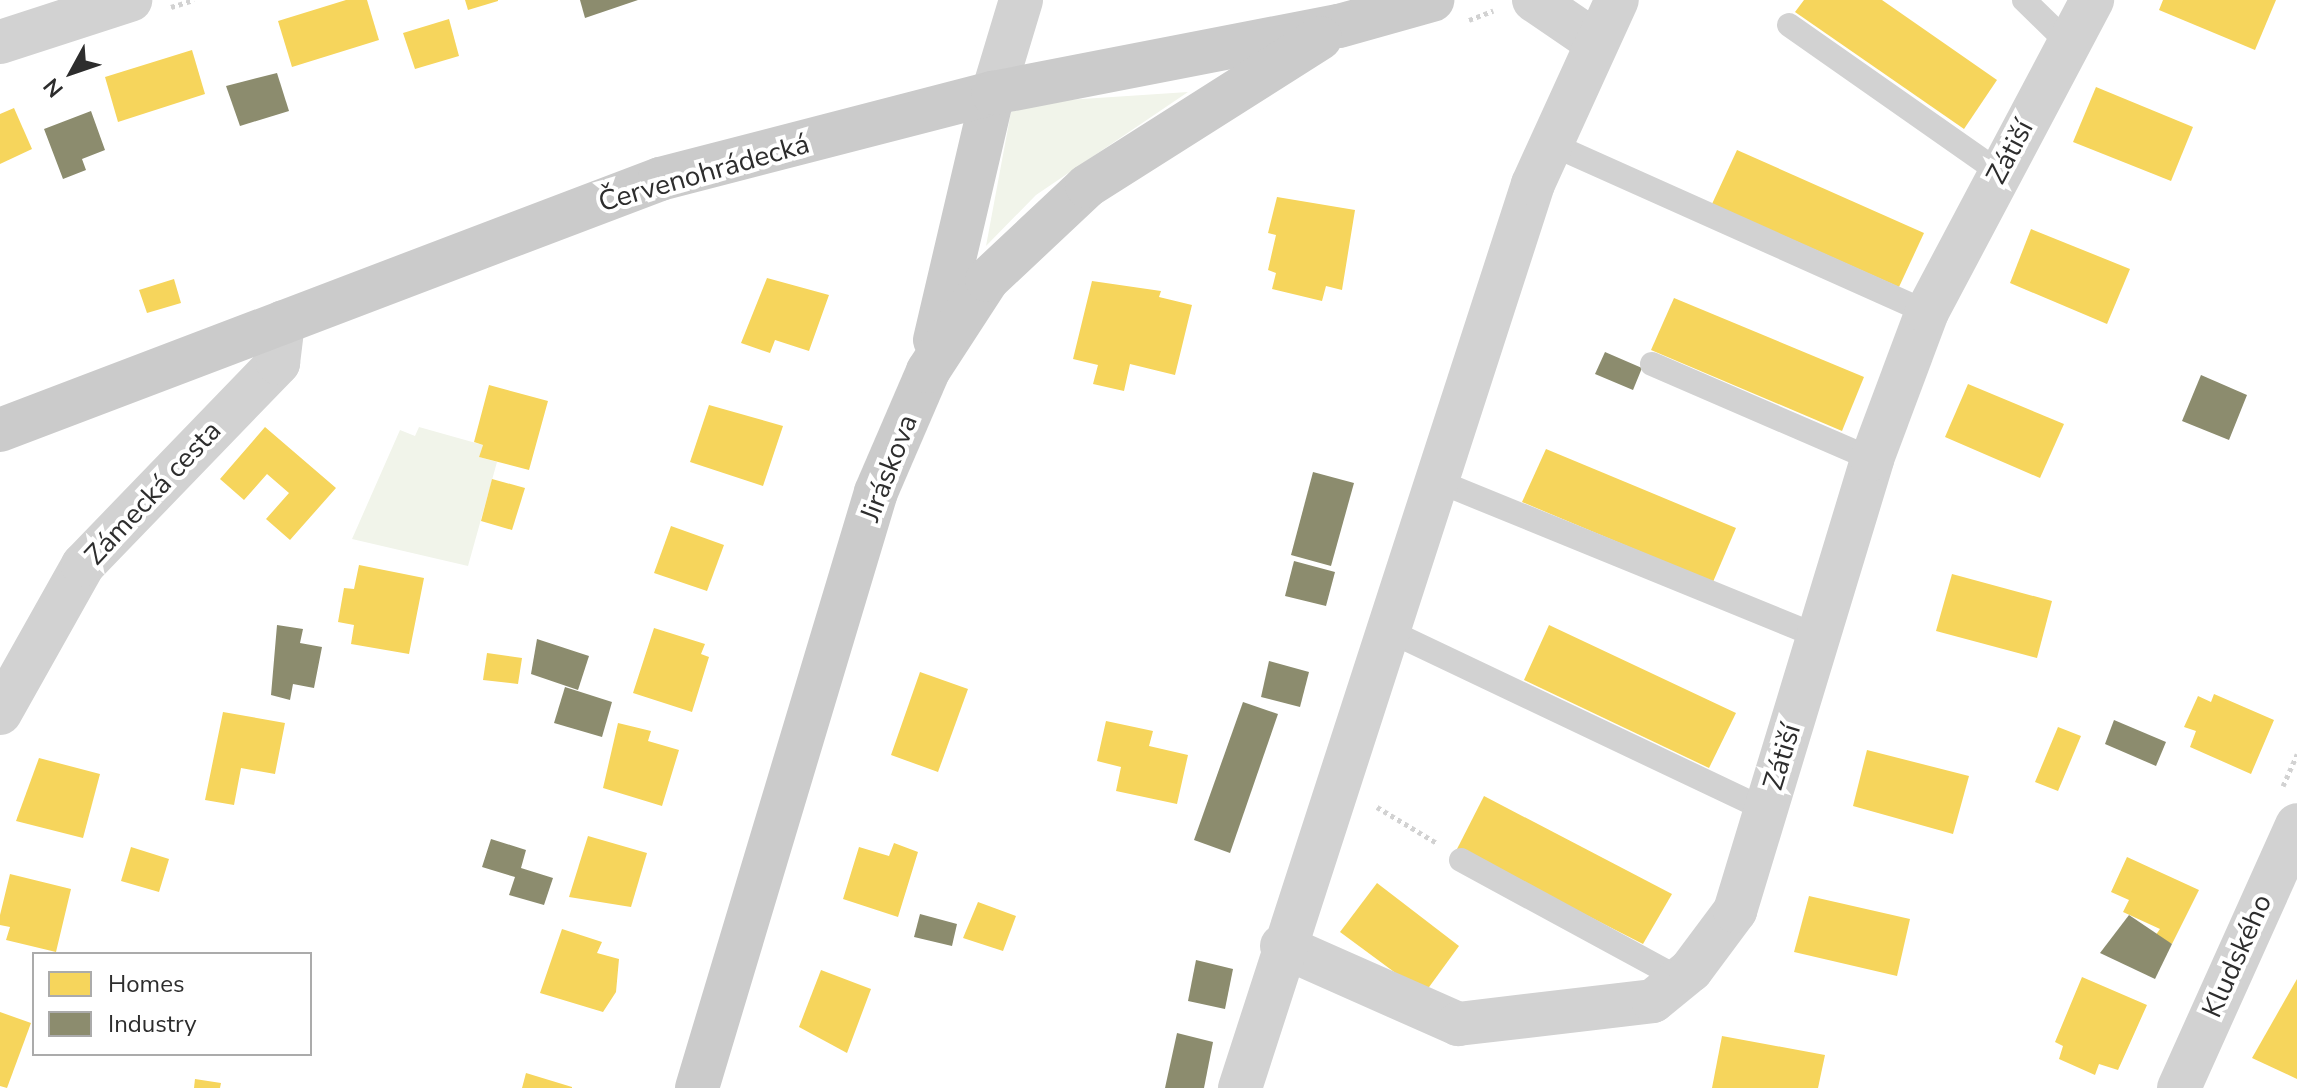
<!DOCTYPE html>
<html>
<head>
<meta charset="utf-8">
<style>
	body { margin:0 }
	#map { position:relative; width:2297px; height:1088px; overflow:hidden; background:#fff; font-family:"Nunito Sans",sans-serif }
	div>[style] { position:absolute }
	.green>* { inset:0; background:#f1f4ea }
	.homes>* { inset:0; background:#f6d55c }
	.industry>* { inset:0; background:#8c8c6e }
	.path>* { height:5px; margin-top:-2.5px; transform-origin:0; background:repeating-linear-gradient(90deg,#d2d2d2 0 4px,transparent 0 8px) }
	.lane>* { height:24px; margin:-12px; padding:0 12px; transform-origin:12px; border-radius:12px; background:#d2d2d2 }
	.street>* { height:44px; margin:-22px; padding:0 22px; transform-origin:22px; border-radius:22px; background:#d2d2d2 }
	.secondary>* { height:44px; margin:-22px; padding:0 22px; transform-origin:22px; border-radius:22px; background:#cbcbcb }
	span { translate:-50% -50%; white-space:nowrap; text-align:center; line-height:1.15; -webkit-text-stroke:8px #fff; paint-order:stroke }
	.street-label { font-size:28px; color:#2d2d2d }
	.legend { position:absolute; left:32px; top:952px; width:280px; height:104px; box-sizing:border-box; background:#fff; border:2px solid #ababab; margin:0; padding:10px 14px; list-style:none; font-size:24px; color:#2d2d2d }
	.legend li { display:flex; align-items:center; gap:16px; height:40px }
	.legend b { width:40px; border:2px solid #ababab }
	.north { position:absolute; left:32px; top:32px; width:80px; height:80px; -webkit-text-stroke:6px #fff; paint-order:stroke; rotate:230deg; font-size:22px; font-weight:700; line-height:32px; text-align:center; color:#2d2d2d }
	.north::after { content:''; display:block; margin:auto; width:28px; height:36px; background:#2d2d2d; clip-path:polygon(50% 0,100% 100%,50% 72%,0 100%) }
</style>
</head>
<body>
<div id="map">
	<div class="green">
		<div style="clip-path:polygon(1188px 92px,1036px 195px,986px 246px,1011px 112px,1052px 101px)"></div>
		<div style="clip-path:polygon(419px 427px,483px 445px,479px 457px,497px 462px,468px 566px,352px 539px,400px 430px,415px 436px)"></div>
	</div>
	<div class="homes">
		<div style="clip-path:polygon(346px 0,367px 0,379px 40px,292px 67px,278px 21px)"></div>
		<div style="clip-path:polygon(465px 0,498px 0,498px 1px,468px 10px)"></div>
		<div style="clip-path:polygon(1804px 0,1882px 0,1997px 80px,1964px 129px,1795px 12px)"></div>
		<div style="clip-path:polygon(2163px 0,2276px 0,2255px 50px,2159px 10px)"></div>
		<div style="clip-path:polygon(449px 19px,459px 56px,415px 69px,403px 33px)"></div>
		<div style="clip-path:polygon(192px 50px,205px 94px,118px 122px,105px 77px)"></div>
		<div style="clip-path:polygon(2096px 87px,2193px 127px,2171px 181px,2073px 142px)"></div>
		<div style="clip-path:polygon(14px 108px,32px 149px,0 164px,0 114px)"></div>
		<div style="clip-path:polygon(1737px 150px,1924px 233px,1899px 287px,1712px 204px)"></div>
		<div style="clip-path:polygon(1277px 197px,1355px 210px,1342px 290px,1326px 286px,1322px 301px,1272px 289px,1276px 273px,1268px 270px,1276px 235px,1268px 233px)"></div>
		<div style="clip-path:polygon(2031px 229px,2130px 269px,2107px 324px,2010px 283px)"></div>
		<div style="clip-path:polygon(767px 278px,829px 295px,809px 351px,775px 340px,770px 353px,741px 343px)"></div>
		<div style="clip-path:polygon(174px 279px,181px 303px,147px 313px,139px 290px)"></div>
		<div style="clip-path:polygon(1092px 281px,1161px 291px,1159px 297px,1192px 305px,1175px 375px,1130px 364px,1124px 391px,1093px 384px,1098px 365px,1073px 359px)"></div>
		<div style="clip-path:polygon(1674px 298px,1864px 377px,1842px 431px,1651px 350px)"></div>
		<div style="clip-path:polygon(1968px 384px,2064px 424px,2040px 478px,1945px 437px)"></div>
		<div style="clip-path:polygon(489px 385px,548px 401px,529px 470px,479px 457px,483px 445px,474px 442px)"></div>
		<div style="clip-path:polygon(709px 405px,783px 426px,763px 486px,690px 462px)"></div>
		<div style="clip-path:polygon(265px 427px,336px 488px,290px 540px,266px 519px,289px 493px,267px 474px,244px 500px,220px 479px)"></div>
		<div style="clip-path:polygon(1546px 449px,1736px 528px,1713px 582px,1522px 502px)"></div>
		<div style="clip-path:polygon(492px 479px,525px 488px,512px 530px,481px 521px)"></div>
		<div style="clip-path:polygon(671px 526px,724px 545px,707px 591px,654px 573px)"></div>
		<div style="clip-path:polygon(359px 565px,424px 578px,409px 654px,351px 644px,354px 625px,338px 622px,344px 588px,354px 589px)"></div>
		<div style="clip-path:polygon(1952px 574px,2052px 601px,2037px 658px,1936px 631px)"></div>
		<div style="clip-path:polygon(1549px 625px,1736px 713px,1709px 768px,1524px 680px)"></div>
		<div style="clip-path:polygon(654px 628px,705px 644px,701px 654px,709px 657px,692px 712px,633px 693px)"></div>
		<div style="clip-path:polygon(487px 653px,522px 658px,518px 684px,483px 680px)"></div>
		<div style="clip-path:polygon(920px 672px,968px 689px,938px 772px,891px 755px)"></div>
		<div style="clip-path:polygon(2214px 694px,2274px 720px,2251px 774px,2190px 747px,2196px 731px,2184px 727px,2198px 696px,2211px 702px)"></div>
		<div style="clip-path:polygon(223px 712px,285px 723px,275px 774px,241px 768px,234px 805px,205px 800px)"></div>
		<div style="clip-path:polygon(1106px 721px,1153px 731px,1149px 746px,1188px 755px,1177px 804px,1116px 791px,1121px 767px,1097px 761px)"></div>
		<div style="clip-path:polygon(618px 723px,651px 731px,648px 741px,679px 750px,662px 806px,603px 788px)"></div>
		<div style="clip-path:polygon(2058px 727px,2081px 736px,2058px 791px,2035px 782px)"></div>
		<div style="clip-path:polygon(1867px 750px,1969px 776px,1953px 834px,1853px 806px)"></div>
		<div style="clip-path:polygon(39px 758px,100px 774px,83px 838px,16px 821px)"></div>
		<div style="clip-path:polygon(1484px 796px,1672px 894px,1643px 944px,1457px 849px)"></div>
		<div style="clip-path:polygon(588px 836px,647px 853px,631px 907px,569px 897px)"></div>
		<div style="clip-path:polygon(894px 843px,918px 852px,898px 917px,843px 899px,859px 847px,889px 856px)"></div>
		<div style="clip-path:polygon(131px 847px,169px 859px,159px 892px,121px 881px)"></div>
		<div style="clip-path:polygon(2127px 857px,2199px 890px,2172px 944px,2155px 936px,2160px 929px,2123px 912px,2129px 900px,2111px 892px)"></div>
		<div style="clip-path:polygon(10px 874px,71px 889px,56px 952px,6px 940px,10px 927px,0 925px,0 915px)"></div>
		<div style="clip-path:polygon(1377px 883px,1459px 946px,1424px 994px,1340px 932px)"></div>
		<div style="clip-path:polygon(1809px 896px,1910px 919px,1897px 976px,1794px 952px)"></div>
		<div style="clip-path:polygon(978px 902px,1016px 916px,1003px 951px,963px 938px)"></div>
		<div style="clip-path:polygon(562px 929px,602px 942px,597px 953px,619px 959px,616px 992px,603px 1012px,540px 993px)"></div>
		<div style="clip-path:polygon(821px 970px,871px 989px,847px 1053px,799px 1027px)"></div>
		<div style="clip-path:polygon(2082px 977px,2147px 1005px,2118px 1070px,2099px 1064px,2095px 1075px,2059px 1059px,2063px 1046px,2055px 1042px)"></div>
		<div style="clip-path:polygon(2297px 979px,2297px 1079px,2252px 1058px)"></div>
		<div style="clip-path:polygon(0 1012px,31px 1023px,7px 1088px,0 1086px)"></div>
		<div style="clip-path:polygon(1722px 1036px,1825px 1055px,1818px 1088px,1712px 1088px)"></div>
		<div style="clip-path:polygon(526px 1073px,572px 1087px,572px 1088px,522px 1088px)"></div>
		<div style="clip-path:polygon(195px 1079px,221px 1083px,220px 1088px,194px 1088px)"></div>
	</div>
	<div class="industry">
		<div style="clip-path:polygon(580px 0,638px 0,585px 18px)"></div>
		<div style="clip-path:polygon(277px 73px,289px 111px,240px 126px,226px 86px)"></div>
		<div style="clip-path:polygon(91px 111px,105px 150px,82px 159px,86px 170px,63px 179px,44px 129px)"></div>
		<div style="clip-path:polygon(1605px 352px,1642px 368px,1633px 390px,1595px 374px)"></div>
		<div style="clip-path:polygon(2201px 375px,2247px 395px,2229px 440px,2182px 421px)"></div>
		<div style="clip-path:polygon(1313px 472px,1354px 483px,1331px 566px,1291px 555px)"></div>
		<div style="clip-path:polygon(1294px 561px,1335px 572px,1326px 606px,1285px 596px)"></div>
		<div style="clip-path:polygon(277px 625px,303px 629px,300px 643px,322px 647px,314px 688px,293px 684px,290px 700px,271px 695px)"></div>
		<div style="clip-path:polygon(537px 639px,589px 656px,578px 690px,531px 674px)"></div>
		<div style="clip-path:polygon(1269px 661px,1309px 672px,1300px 707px,1261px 697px)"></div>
		<div style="clip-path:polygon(565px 687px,612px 702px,602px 737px,554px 723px)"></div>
		<div style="clip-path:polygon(1243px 702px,1278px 714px,1230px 853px,1194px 840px)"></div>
		<div style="clip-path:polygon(2114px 720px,2166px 742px,2156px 766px,2105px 744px)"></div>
		<div style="clip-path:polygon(491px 839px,526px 850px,521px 868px,553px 878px,544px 905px,509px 895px,515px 877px,482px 867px)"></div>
		<div style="clip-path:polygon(920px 914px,957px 924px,952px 946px,914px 937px)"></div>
		<div style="clip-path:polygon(2129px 915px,2172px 944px,2155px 979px,2100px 953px)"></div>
		<div style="clip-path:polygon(1196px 960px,1233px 969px,1225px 1009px,1188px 1001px)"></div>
		<div style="clip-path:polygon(1177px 1033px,1213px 1042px,1204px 1088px,1165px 1088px)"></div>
	</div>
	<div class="path">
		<div style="left:171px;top:7px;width:24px;rotate:-17deg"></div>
		<div style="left:1469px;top:20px;width:26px;rotate:-21deg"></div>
		<div style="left:2283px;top:786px;width:35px;rotate:-66deg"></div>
		<div style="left:1377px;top:807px;width:70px;rotate:31deg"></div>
	</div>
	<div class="lane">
		<div style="left:2024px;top:0;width:59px;rotate:44.3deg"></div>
		<div style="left:1789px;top:25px;width:256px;rotate:35deg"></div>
		<div style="left:1551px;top:144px;width:412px;rotate:24.1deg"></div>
		<div style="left:1652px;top:364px;width:240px;rotate:23.4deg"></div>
		<div style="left:1435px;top:480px;width:414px;rotate:22.2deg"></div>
		<div style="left:1385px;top:629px;width:422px;rotate:25.4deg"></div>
		<div style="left:1461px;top:860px;width:249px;rotate:28.5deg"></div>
	</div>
	<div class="street">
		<div style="left:1534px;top:0;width:76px;rotate:34.3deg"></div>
		<div style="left:0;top:42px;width:137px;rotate:-17.9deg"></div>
		<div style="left:993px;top:93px;width:97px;rotate:-73.2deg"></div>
		<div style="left:0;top:713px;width:170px;rotate:-60.7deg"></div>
		<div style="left:83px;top:565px;width:281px;rotate:-46deg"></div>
		<div style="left:278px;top:363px;width:41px;rotate:-83deg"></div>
		<div style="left:1282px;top:946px;width:193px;rotate:23.9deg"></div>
		<div style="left:1458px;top:1024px;width:196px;rotate:-6.7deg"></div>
		<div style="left:1653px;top:1001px;width:49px;rotate:-39.2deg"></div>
		<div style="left:1691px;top:970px;width:74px;rotate:-53.3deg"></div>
		<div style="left:1735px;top:911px;width:472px;rotate:-73.1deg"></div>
		<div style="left:1872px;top:459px;width:157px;rotate:-69.5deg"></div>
		<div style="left:1927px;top:312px;width:353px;rotate:-62.1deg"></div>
		<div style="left:1240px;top:1088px;width:950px;rotate:-72.04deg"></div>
		<div style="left:1533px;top:184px;width:202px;rotate:-65.5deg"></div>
		<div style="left:2179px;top:1088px;width:288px;rotate:-65.8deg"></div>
	</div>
	<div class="secondary">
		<div style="left:935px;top:340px;width:254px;rotate:-76.8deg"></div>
		<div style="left:0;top:430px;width:706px;rotate:-20.82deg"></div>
		<div style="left:660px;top:179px;width:344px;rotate:-14.5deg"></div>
		<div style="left:993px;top:93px;width:352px;rotate:-11deg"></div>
		<div style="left:1339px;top:26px;width:97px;rotate:-15.6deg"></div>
		<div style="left:697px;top:1088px;width:622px;rotate:-73.28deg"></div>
		<div style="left:876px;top:492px;width:132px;rotate:-66.7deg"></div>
		<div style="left:928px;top:371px;width:108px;rotate:-57deg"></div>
		<div style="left:987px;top:280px;width:137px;rotate:-43.2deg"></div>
		<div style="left:1087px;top:186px;width:276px;rotate:-32.4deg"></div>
	</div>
	<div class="street-label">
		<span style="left:2010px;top:152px;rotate:-62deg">Zátiší</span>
		<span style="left:704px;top:173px;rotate:-16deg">Červenohrádecká</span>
		<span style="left:889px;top:468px;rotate:-69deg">Jiráskova</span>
		<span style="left:153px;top:493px;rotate:-47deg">Zámecká cesta</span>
		<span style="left:1782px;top:757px;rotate:-73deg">Zátiší</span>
		<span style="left:2237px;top:956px;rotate:-66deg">Kludského</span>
	</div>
	<ul class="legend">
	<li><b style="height:22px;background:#f6d55c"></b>Homes</li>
	<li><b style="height:22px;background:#8c8c6e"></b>Industry</li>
	</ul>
	<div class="north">N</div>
</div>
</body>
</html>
